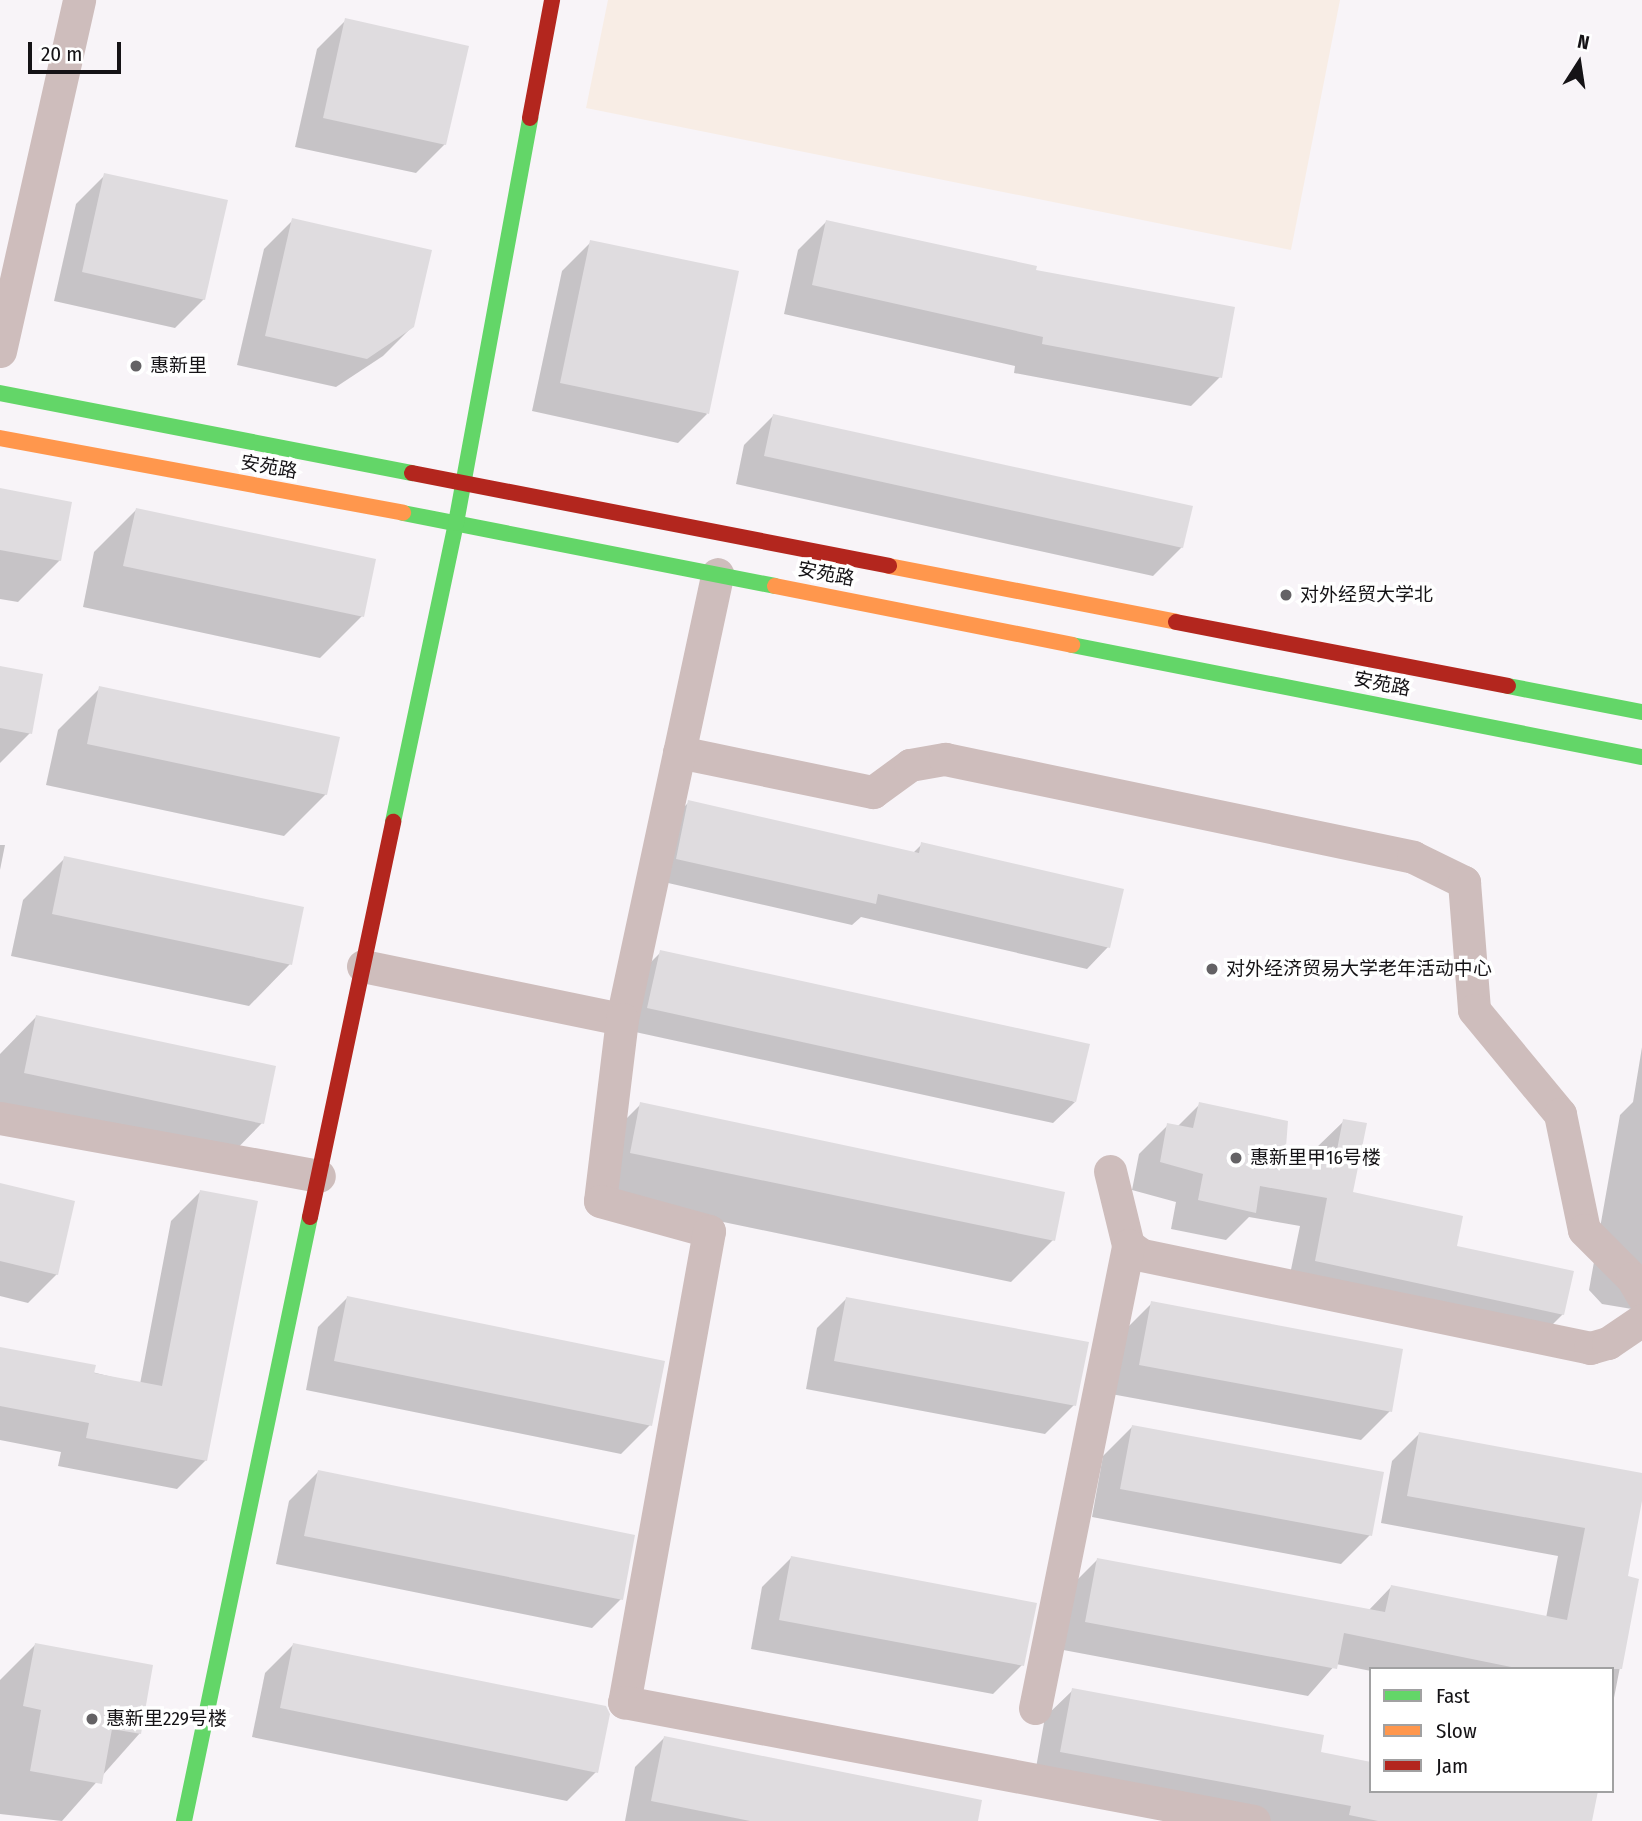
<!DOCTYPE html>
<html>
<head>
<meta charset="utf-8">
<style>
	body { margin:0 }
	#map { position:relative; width:1642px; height:1821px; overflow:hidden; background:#f8f4f8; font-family:"Fira Sans Condensed","Noto Sans SC",sans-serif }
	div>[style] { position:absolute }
	.commercial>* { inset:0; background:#f8ede5 }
	.shadow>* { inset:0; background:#0003 }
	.building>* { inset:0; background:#dfdcdf }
	.street>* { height:33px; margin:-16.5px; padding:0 16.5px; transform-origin:16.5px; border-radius:16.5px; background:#cebdbc }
	.fast>* { height:16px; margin:-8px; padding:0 8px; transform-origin:8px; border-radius:8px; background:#63d668 }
	.slow>* { height:16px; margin:-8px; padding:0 8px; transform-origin:8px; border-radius:8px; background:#ff974d }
	.jam>* { height:16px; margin:-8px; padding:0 8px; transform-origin:8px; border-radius:8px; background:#b3261e }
	.dots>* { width:19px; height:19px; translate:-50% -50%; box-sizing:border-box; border:4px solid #fff; border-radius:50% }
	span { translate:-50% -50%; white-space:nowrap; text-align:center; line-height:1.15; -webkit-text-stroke:7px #fff; paint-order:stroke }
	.poi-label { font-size:19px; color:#151316 }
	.left { translate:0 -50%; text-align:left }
	.street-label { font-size:19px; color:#151316 }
	.legend { position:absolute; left:1369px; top:1667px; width:245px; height:126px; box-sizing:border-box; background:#fff; border:2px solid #a1a1a2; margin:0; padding:9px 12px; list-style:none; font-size:21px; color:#151316 }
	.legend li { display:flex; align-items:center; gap:14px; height:35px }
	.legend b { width:35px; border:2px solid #a1a1a2 }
	.north { position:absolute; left:1544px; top:28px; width:70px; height:70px; -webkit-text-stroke:5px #fff; paint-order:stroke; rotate:12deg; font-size:19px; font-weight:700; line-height:28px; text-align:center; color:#151316 }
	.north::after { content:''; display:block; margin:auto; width:24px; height:32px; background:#151316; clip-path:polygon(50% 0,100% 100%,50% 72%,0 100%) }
	.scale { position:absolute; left:28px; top:42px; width:93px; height:32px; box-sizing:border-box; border:4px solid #151316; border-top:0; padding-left:9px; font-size:21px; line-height:24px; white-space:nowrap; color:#151316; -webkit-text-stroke:5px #fff; paint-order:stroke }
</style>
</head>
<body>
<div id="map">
	<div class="commercial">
		<div style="clip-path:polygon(608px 0,1340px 0,1291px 250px,586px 108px)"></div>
	</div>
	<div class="shadow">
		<div style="clip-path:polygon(346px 20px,445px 144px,416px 173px,295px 147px,317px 49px)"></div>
		<div style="clip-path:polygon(105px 175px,204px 299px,175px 328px,54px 301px,76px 204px)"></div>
		<div style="clip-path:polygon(293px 220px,413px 326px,383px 356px,336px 387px,237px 365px,264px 249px)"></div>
		<div style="clip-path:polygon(827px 221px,1034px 272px,1220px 377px,1191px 406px,1014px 373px,1015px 366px,784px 314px,798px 250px)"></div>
		<div style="clip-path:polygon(591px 242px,707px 414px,678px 443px,532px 411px,562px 271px)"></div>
		<div style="clip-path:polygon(773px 416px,1182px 547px,1153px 576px,736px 484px,744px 445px)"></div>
		<div style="clip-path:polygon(0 490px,60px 560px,18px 602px,0 599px)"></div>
		<div style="clip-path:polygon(136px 510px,362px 616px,320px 658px,83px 607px,94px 552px)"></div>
		<div style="clip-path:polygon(0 668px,30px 733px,0 763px)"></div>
		<div style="clip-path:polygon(100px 688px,326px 794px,284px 836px,46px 785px,58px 730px)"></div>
		<div style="clip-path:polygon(689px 802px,913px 853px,922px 844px,1108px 947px,1087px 969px,861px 917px,852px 925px,655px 880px,667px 824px)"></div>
		<div style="clip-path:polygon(0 845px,5px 845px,0 870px)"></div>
		<div style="clip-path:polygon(65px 858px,290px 964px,249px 1006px,11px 956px,23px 900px)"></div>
		<div style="clip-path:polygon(661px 952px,1075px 1102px,1053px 1123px,626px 1030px,639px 974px)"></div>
		<div style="clip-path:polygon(36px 1017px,262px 1123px,221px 1165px,0 1118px,0 1054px)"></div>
		<div style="clip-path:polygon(1642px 1047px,1642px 1306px,1638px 1310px,1602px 1304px,1589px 1290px,1620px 1115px,1633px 1102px)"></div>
		<div style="clip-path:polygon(641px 1104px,1053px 1240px,1011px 1282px,589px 1194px,599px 1146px)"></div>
		<div style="clip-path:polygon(1200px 1104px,1284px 1149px,1314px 1156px,1315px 1149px,1344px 1121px,1351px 1193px,1454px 1247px,1563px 1314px,1534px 1343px,1287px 1289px,1300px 1226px,1249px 1217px,1226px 1240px,1171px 1229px,1176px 1202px,1132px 1190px,1139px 1154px,1168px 1125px,1177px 1127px)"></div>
		<div style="clip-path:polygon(0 1185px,57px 1274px,28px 1303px,0 1296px)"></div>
		<div style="clip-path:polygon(200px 1192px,206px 1460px,177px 1489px,58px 1466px,61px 1452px,0 1440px,0 1349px,140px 1384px,171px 1221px)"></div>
		<div style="clip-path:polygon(347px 1298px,650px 1425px,621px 1454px,306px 1390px,318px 1327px)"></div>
		<div style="clip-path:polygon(846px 1299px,1074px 1405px,1045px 1434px,806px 1389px,817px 1328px)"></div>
		<div style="clip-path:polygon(1152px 1303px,1390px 1411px,1361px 1440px,1111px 1394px,1123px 1332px)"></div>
		<div style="clip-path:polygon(1132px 1427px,1370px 1535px,1341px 1564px,1092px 1517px,1103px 1456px)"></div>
		<div style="clip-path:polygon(1419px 1434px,1642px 1475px,1626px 1578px,1637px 1580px,1612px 1708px,1612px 1669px,1371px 1671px,1336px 1664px,1308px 1696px,1058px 1649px,1070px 1587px,1097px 1560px,1368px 1611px,1391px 1587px,1546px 1618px,1558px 1556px,1381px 1523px,1392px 1461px)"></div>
		<div style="clip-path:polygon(318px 1472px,621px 1599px,592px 1628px,276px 1564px,289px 1501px)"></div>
		<div style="clip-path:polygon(791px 1558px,1022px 1665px,993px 1694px,751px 1649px,762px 1587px)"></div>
		<div style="clip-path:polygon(35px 1645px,140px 1733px,62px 1821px,0 1814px,0 1680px)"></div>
		<div style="clip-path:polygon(293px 1645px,596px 1772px,567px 1801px,252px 1737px,265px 1673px)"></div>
		<div style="clip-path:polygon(1073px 1690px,1319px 1754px,1371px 1791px,1590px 1821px,1260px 1821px,1034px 1779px,1045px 1717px)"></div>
		<div style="clip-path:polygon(664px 1738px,976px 1821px,625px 1821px,635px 1767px)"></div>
	</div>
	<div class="building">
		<div style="clip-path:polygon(345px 18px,469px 46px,446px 145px,323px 118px)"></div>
		<div style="clip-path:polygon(104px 173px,228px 200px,205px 300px,82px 272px)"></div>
		<div style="clip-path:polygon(292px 218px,432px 250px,414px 327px,367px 359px,265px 336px)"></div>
		<div style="clip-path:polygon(826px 220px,1037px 266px,1036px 270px,1235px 307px,1222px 378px,1042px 344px,1043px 337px,812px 285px)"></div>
		<div style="clip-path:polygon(590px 240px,739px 271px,709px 414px,560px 383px)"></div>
		<div style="clip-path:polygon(773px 414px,1193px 506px,1183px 548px,764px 456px)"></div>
		<div style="clip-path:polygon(0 488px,72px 502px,61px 561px,0 550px)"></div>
		<div style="clip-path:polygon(136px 508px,376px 559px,364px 617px,123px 566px)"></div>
		<div style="clip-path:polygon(0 666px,43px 674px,32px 734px,0 728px)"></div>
		<div style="clip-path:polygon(99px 686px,340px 737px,327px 795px,87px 744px)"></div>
		<div style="clip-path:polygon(688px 800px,919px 853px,921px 842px,1124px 889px,1110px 948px,878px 894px,876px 904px,676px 859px)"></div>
		<div style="clip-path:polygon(64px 856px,304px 907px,292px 965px,52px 914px)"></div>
		<div style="clip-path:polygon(660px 950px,1090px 1044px,1076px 1102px,647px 1008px)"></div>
		<div style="clip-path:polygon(36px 1015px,276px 1066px,264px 1124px,24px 1073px)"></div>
		<div style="clip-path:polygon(640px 1102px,1065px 1192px,1055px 1241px,630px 1153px)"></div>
		<div style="clip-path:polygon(1199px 1102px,1288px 1121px,1286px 1147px,1335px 1160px,1343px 1119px,1367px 1123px,1353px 1192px,1463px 1216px,1457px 1246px,1574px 1271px,1564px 1315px,1315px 1261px,1327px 1198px,1260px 1186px,1256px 1213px,1198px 1200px,1203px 1174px,1160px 1162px,1167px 1123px,1193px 1128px)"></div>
		<div style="clip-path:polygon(0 1183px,75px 1201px,58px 1275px,0 1261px)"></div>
		<div style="clip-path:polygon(200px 1190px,258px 1201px,207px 1461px,86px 1438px,89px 1423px,0 1406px,0 1347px,96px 1365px,94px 1373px,162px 1386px)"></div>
		<div style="clip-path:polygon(347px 1296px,665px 1361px,652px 1426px,334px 1361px)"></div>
		<div style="clip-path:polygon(846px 1297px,1089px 1342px,1076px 1406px,834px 1361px)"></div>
		<div style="clip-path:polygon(1151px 1301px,1403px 1349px,1392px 1412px,1139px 1365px)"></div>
		<div style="clip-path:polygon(1132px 1425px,1384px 1472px,1372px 1536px,1120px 1489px)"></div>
		<div style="clip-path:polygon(1419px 1432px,1642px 1473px,1642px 1501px,1628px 1576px,1639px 1579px,1622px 1669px,1521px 1669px,1344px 1633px,1337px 1669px,1085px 1622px,1097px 1558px,1385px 1612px,1391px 1585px,1567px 1620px,1585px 1528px,1407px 1496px)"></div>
		<div style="clip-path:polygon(318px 1470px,635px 1535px,623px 1600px,304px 1536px)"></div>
		<div style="clip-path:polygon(791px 1556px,1037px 1603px,1024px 1666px,779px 1620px)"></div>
		<div style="clip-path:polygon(35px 1643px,153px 1665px,141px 1734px,112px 1729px,102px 1784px,30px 1771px,41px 1710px,23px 1706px)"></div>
		<div style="clip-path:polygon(293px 1643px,606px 1706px,610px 1714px,598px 1773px,280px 1708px)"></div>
		<div style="clip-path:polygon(1072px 1688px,1324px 1735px,1321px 1752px,1371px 1762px,1371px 1791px,1598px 1791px,1592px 1821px,1378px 1821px,1349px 1815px,1351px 1806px,1060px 1752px)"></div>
		<div style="clip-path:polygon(664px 1736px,982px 1800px,978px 1821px,750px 1821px,651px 1801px)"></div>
	</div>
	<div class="street">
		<div style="left:0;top:351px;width:360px;rotate:-77.3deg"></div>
		<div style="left:679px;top:752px;width:198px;rotate:11.7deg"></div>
		<div style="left:873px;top:792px;width:46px;rotate:-36.1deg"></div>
		<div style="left:910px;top:765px;width:36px;rotate:-10deg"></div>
		<div style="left:945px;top:759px;width:478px;rotate:11.8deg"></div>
		<div style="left:1413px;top:857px;width:57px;rotate:26.1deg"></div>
		<div style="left:1464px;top:882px;width:128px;rotate:85.5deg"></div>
		<div style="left:1474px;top:1010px;width:135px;rotate:50.4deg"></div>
		<div style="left:1560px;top:1114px;width:118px;rotate:78.3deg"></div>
		<div style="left:1584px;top:1230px;width:68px;rotate:45deg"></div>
		<div style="left:1632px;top:1278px;width:20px;rotate:60deg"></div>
		<div style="left:363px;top:966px;width:264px;rotate:11.6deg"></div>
		<div style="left:622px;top:1019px;width:455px;rotate:-77.9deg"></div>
		<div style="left:622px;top:1019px;width:183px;rotate:96.9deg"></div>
		<div style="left:600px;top:1201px;width:113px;rotate:15.4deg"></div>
		<div style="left:709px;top:1231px;width:479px;rotate:100.2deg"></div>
		<div style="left:624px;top:1702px;width:641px;rotate:10.7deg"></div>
		<div style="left:0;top:1118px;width:324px;rotate:10.3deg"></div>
		<div style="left:1110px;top:1171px;width:76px;rotate:76.3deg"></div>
		<div style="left:1128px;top:1245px;width:17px;rotate:36deg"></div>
		<div style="left:1142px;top:1255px;width:458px;rotate:11.7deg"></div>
		<div style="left:1590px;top:1348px;width:19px;rotate:-16deg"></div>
		<div style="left:1608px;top:1343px;width:41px;rotate:-34.1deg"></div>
		<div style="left:1035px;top:1708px;width:472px;rotate:-78.6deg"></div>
	</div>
	<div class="fast">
		<div style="left:0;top:393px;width:420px;rotate:11deg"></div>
		<div style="left:403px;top:513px;width:379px;rotate:11.1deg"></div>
		<div style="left:1072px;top:645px;width:581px;rotate:11.12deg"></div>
		<div style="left:1508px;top:686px;width:136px;rotate:11deg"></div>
		<div style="left:393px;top:822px;width:306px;rotate:-78.1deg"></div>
		<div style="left:456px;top:523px;width:412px;rotate:-79.6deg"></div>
		<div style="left:184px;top:1821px;width:617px;rotate:-78.22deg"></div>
	</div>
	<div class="slow">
		<div style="left:0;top:438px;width:410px;rotate:10.5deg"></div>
		<div style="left:889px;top:566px;width:292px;rotate:11deg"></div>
		<div style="left:775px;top:586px;width:303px;rotate:11.2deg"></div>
	</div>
	<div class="jam">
		<div style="left:530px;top:118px;width:120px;rotate:-79.4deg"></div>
		<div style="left:412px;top:473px;width:486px;rotate:11deg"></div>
		<div style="left:1176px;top:622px;width:338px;rotate:10.9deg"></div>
		<div style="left:310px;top:1217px;width:404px;rotate:-78.1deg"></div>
	</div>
	<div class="dots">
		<div style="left:136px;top:366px;background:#646265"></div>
		<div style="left:1286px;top:595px;background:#646265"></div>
		<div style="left:1212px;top:969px;background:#646265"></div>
		<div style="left:1236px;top:1158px;background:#646265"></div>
		<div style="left:92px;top:1719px;background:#646265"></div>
	</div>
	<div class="poi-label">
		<span class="left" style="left:150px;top:366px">惠新里</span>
		<span class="left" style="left:1300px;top:595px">对外经贸大学北</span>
		<span class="left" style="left:1226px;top:969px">对外经济贸易大学老年活动中心</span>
		<span class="left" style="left:1250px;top:1158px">惠新里甲16号楼</span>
		<span class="left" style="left:106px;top:1719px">惠新里229号楼</span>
	</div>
	<div class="street-label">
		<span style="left:269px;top:467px;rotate:10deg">安苑路</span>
		<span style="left:826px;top:574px;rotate:11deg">安苑路</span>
		<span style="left:1382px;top:684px;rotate:11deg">安苑路</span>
	</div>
	<ul class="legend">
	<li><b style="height:9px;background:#63d668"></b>Fast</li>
	<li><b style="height:9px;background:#ff974d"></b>Slow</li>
	<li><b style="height:9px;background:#b3261e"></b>Jam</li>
	</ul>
	<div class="north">N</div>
	<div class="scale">20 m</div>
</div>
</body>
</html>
